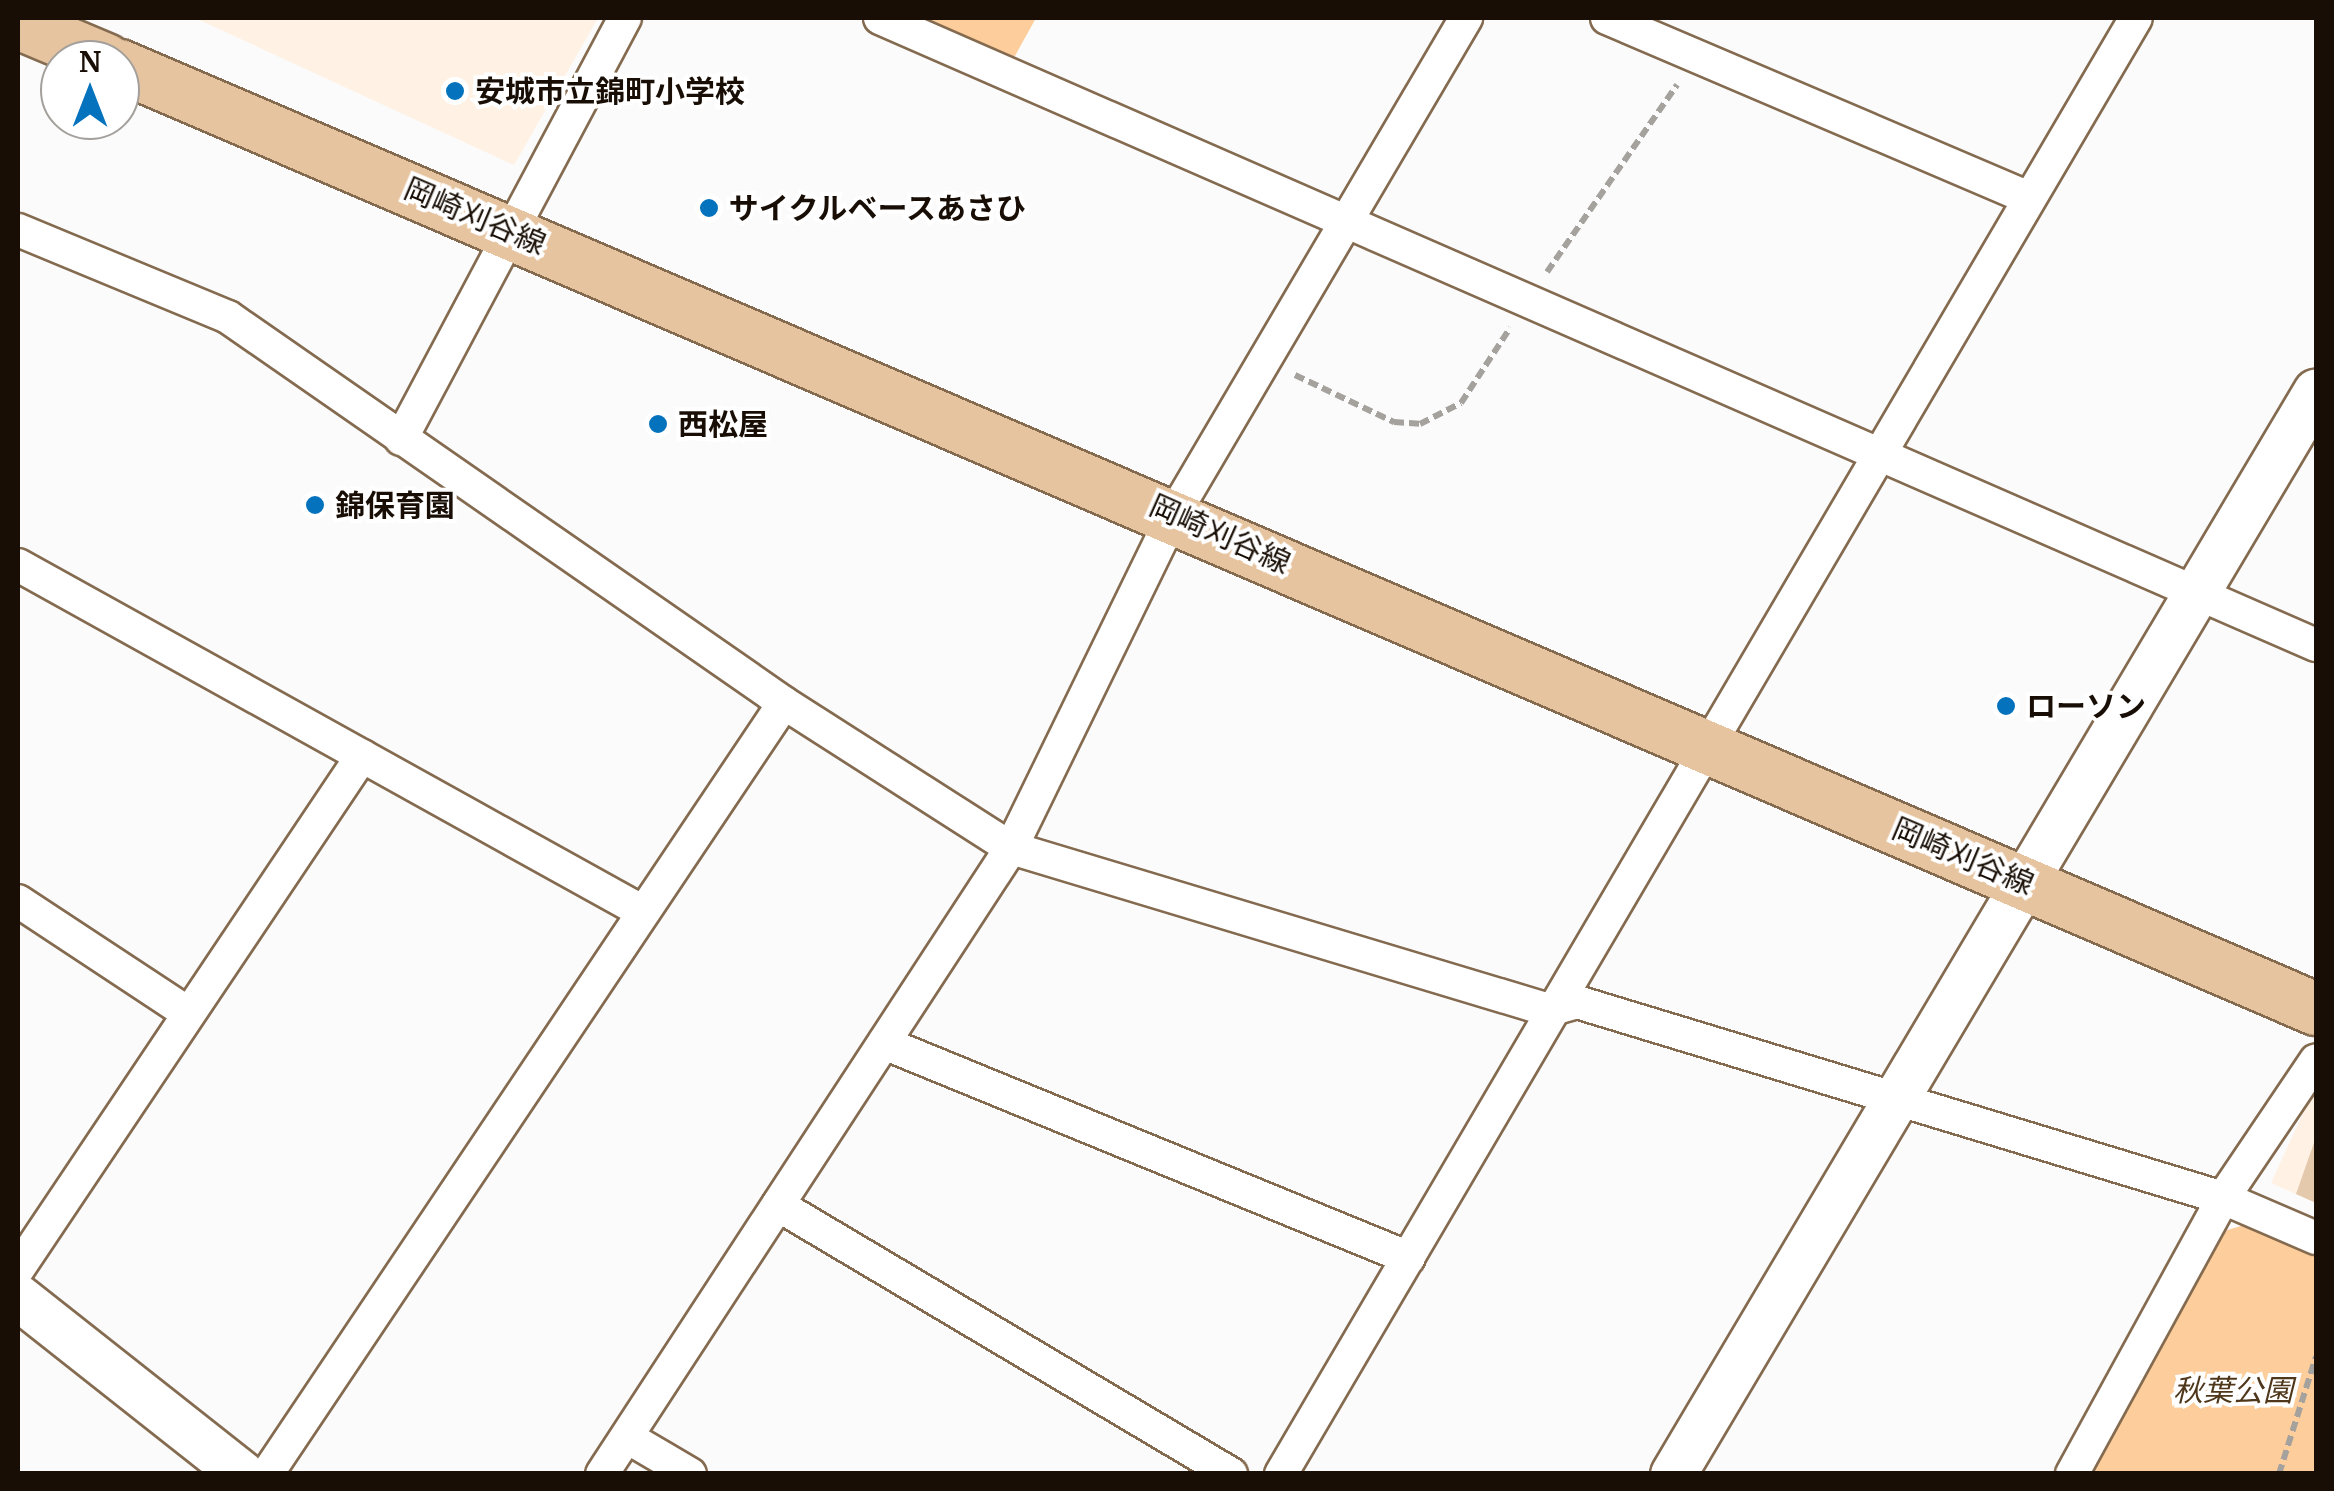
<!DOCTYPE html>
<html>
<head>
<meta charset="utf-8">
<style>
	body { margin:0 }
	#map { position:relative; width:2334px; height:1491px; overflow:hidden; background:#fbfbfb; font-family:Merriweather,"Noto Sans JP",serif }
	div>[style] { position:absolute }
	.built>* { inset:0; background:#fff1e3 }
	.green>* { inset:0; background:#fdcd9b }
	.building>* { inset:0; background:#e5c9ad }
	.path>* { height:6px; margin-top:-3px; transform-origin:0; background:repeating-linear-gradient(90deg,#a5a19d 0 10px,transparent 0 15px) }
	.roads { filter:drop-shadow(2px 0 #846b50) drop-shadow(-2px 0 #846b50) drop-shadow(0 2px #846b50) drop-shadow(0 -2px #846b50) }
	.street>* { height:32px; margin:-16px; padding:0 16px; transform-origin:16px; border-radius:16px; background:#fff }
	.secondary>* { height:45px; margin:-22.5px; padding:0 22.5px; transform-origin:22.5px; border-radius:22.5px; background:#fff }
	.primary>* { height:52px; margin:-26px; padding:0 26px; transform-origin:26px; border-radius:26px; background:#e6c4a0 }
	.dots>* { width:28px; height:28px; translate:-50% -50%; box-sizing:border-box; border:5px solid #fff; border-radius:50% }
	span { translate:-50% -50%; white-space:nowrap; text-align:center; line-height:1.15; -webkit-text-stroke:8px #fff; paint-order:stroke }
	.poi-label { font-size:30px; color:#180e05; font-weight:700 }
	.left { translate:0 -50%; text-align:left }
	.street-label { font-size:30px; color:#180e05 }
	.park-label { font-size:30px; color:#4f371b; font-style:italic }
	.frame { position:absolute; inset:0; border:20px solid #180e05; pointer-events:none }
	.north { position:absolute; left:40px; top:40px; width:100px; height:100px; box-sizing:border-box; background:#fff; border:2px solid #a39f9b; border-radius:50%; rotate:0deg; font-size:28px; font-weight:700; line-height:40px; text-align:center; color:#180e05 }
	.north::after { content:''; display:block; margin:auto; width:35px; height:45px; background:#0472bd; clip-path:polygon(50% 0,100% 100%,50% 72%,0 100%) }
</style>
</head>
<body>
<div id="map">
	<div class="built">
		<div style="clip-path:polygon(195px 18px,598px 18px,514px 165px)"></div>
		<div style="clip-path:polygon(2316px 1085px,2316px 1203px,2271px 1183px)"></div>
	</div>
	<div class="green">
		<div style="clip-path:polygon(896px 18px,1036px 18px,1006px 72px)"></div>
		<div style="clip-path:polygon(2244px 1225px,2316px 1257px,2316px 1473px,2091px 1473px,2224px 1231px)"></div>
	</div>
	<div class="building">
		<div style="clip-path:polygon(2316px 1137px,2316px 1203px,2296px 1194px)"></div>
	</div>
	<div class="path">
		<div style="left:1547px;top:272px;width:228px;rotate:-55.2deg"></div>
		<div style="left:1295px;top:375px;width:110px;rotate:25.4deg"></div>
		<div style="left:1394px;top:422px;width:26px;rotate:4deg"></div>
		<div style="left:1420px;top:424px;width:46px;rotate:-27.1deg"></div>
		<div style="left:1461px;top:403px;width:90px;rotate:-56.8deg"></div>
		<div style="left:2279px;top:1474px;width:123px;rotate:-72.5deg"></div>
	</div>
	<div class="roads">
		<div class="street">
			<div style="left:880px;top:18px;width:1567px;rotate:23.59deg"></div>
			<div style="left:1607px;top:18px;width:458px;rotate:23.1deg"></div>
			<div style="left:18px;top:230px;width:227px;rotate:22.5deg"></div>
			<div style="left:228px;top:317px;width:677px;rotate:34.77deg"></div>
			<div style="left:784px;top:703px;width:269px;rotate:32.6deg"></div>
			<div style="left:1011px;top:848px;width:562px;rotate:16.76deg"></div>
			<div style="left:1549px;top:1010px;width:29px;rotate:-16deg"></div>
			<div style="left:1577px;top:1002px;width:675px;rotate:16.88deg"></div>
			<div style="left:2223px;top:1198px;width:101px;rotate:23.3deg"></div>
			<div style="left:401px;top:439px;width:477px;rotate:-62deg"></div>
			<div style="left:18px;top:565px;width:715px;rotate:29.04deg"></div>
			<div style="left:18px;top:901px;width:204px;rotate:33.4deg"></div>
			<div style="left:884px;top:1043px;width:567px;rotate:22.27deg"></div>
			<div style="left:778px;top:1205px;width:527px;rotate:30.7deg"></div>
			<div style="left:18px;top:1269px;width:618px;rotate:-56.16deg"></div>
			<div style="left:627px;top:1437px;width:73px;rotate:30.4deg"></div>
			<div style="left:267px;top:1474px;width:928px;rotate:-56.16deg"></div>
			<div style="left:602px;top:1474px;width:748px;rotate:-56.84deg"></div>
			<div style="left:1011px;top:848px;width:372px;rotate:-64deg"></div>
			<div style="left:1174px;top:514px;width:576px;rotate:-59.51deg"></div>
			<div style="left:1281px;top:1474px;width:1688px;rotate:-59.58deg"></div>
			<div style="left:2072px;top:1474px;width:315px;rotate:-61.3deg"></div>
			<div style="left:2223px;top:1198px;width:166px;rotate:-56deg"></div>
		</div>
		<div class="secondary">
			<div style="left:18px;top:1297px;width:285px;rotate:38.3deg"></div>
			<div style="left:1673px;top:1474px;width:1259px;rotate:-59.3deg"></div>
		</div>
		<div class="primary">
			<div style="left:18px;top:23px;width:95px;rotate:22.8deg"></div>
			<div style="left:120px;top:66px;width:2390px;rotate:23.24deg"></div>
		</div>
	</div>
	<div class="dots">
		<div style="left:455px;top:91px;background:#0472bd"></div>
		<div style="left:709px;top:208px;background:#0472bd"></div>
		<div style="left:658px;top:424px;background:#0472bd"></div>
		<div style="left:315px;top:505px;background:#0472bd"></div>
		<div style="left:2006px;top:706px;background:#0472bd"></div>
	</div>
	<div class="poi-label">
		<span class="left" style="left:475px;top:91px">安城市立錦町小学校</span>
		<span class="left" style="left:729px;top:208px">サイクルベースあさひ</span>
		<span class="left" style="left:678px;top:424px">西松屋</span>
		<span class="left" style="left:335px;top:505px">錦保育園</span>
		<span class="left" style="left:2026px;top:706px">ローソン</span>
	</div>
	<div class="street-label">
		<span style="left:475px;top:216px;rotate:23deg">岡崎刈谷線</span>
		<span style="left:1220px;top:534px;rotate:24deg">岡崎刈谷線</span>
		<span style="left:1963px;top:856px;rotate:23deg">岡崎刈谷線</span>
	</div>
	<div class="park-label">
		<span style="left:2233px;top:1390px">秋葉公園</span>
	</div>
	<div class="frame"></div>
	<div class="north">N</div>
</div>
</body>
</html>
